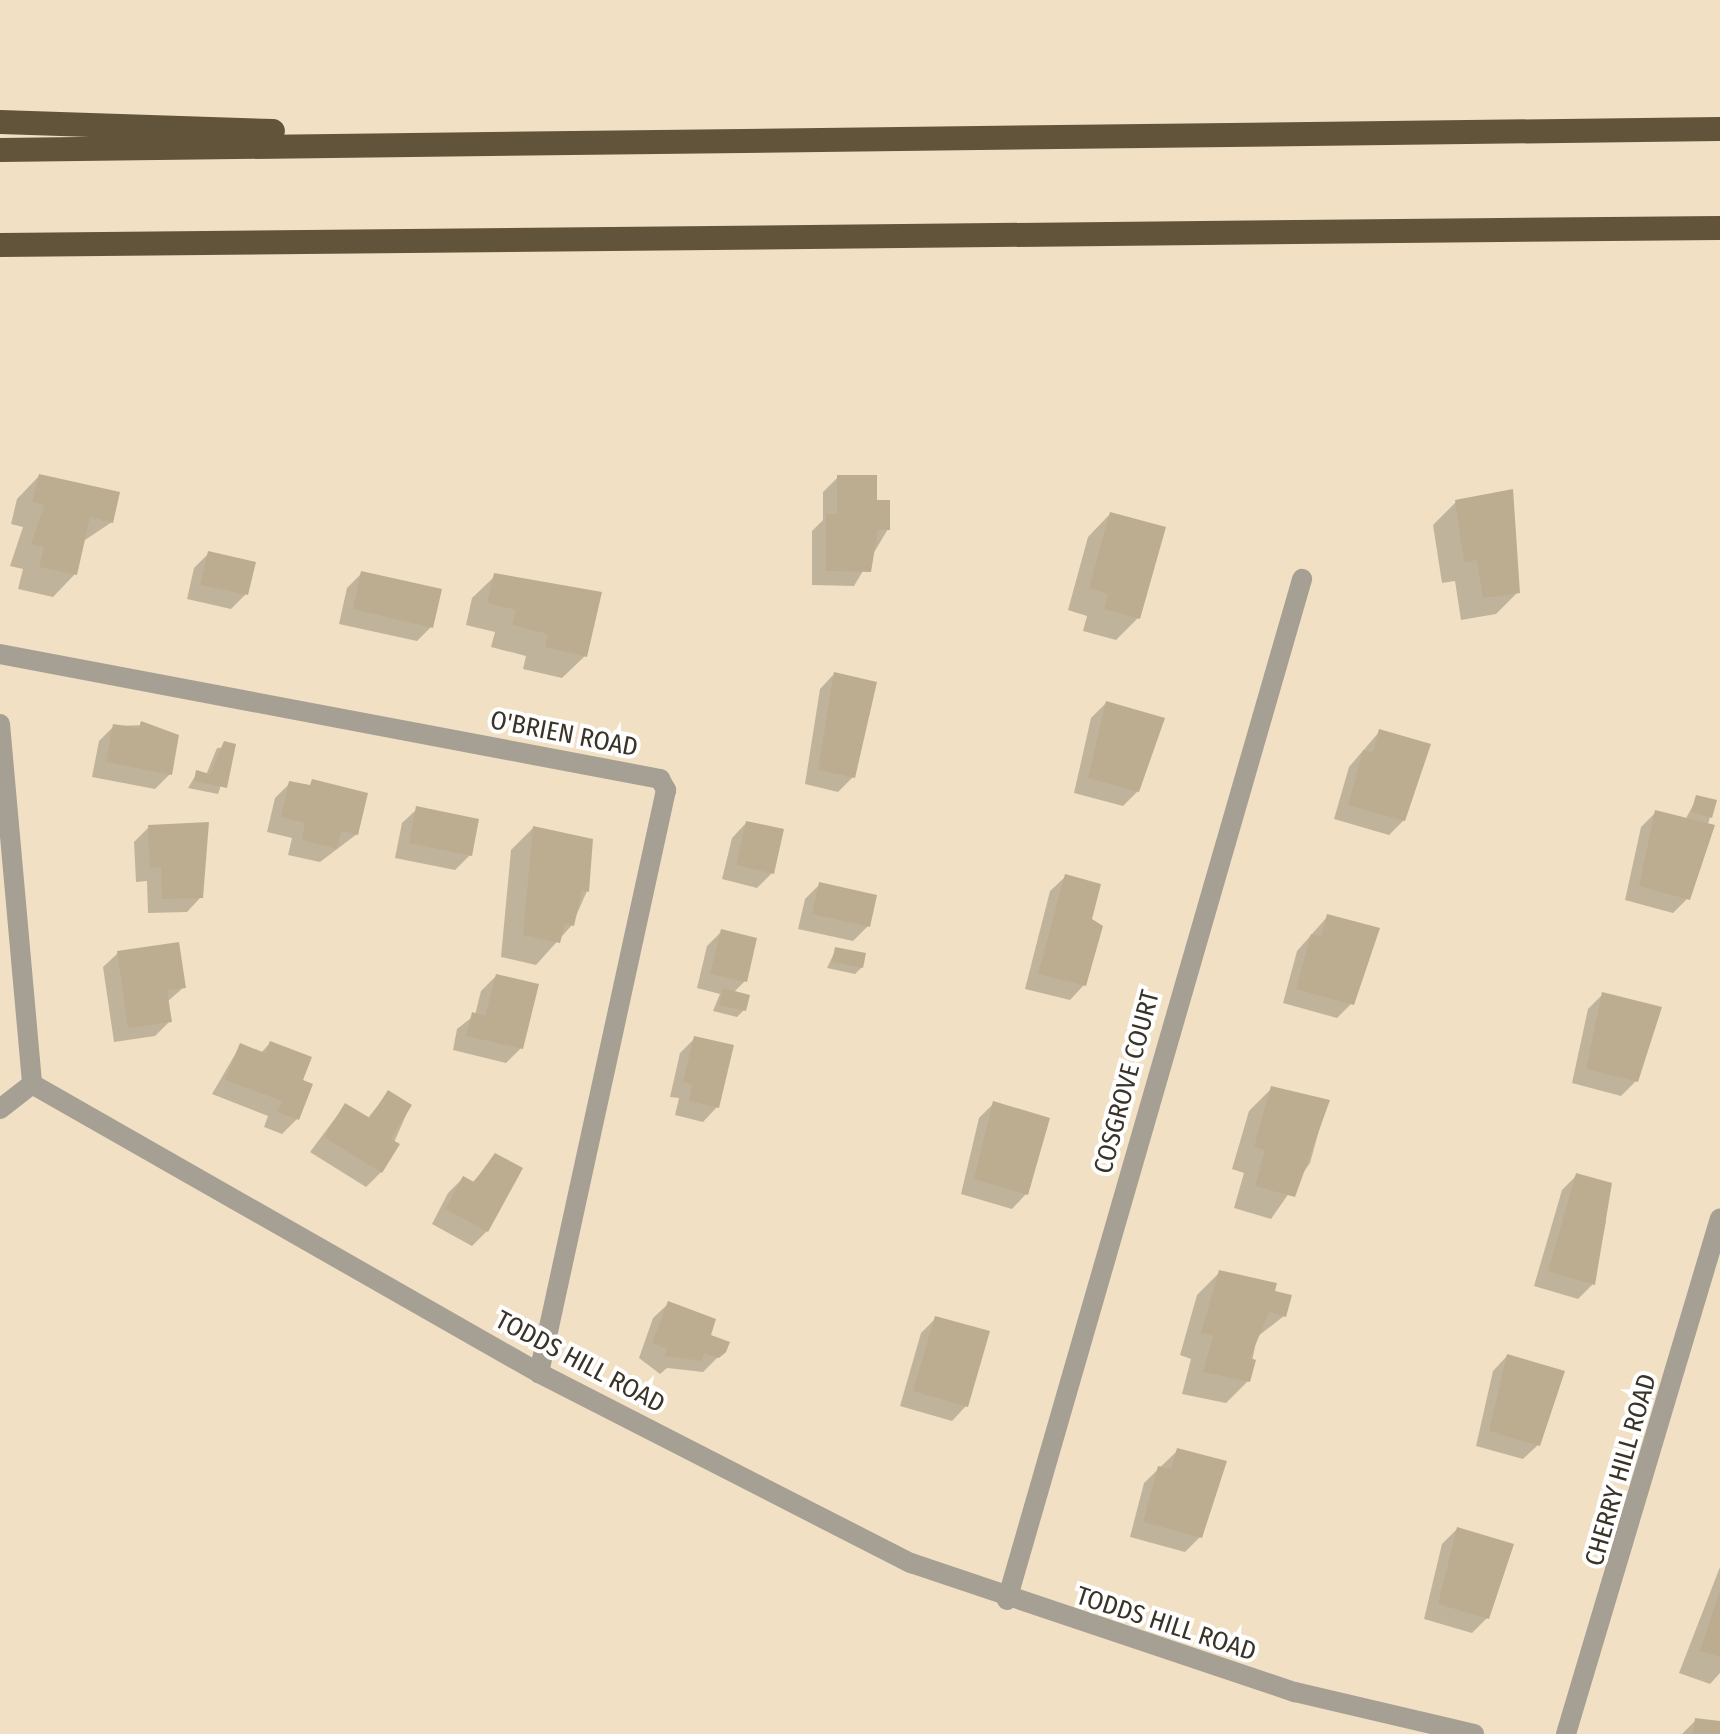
<!DOCTYPE html>
<html>
<head>
<meta charset="utf-8">
<style>
	body { margin:0 }
	#map { position:relative; width:1720px; height:1734px; overflow:hidden; background:#f1e0c3; font-family:"Fira Sans Condensed",sans-serif }
	div>[style] { position:absolute }
	.shadow>* { inset:0; background:#0003 }
	.building>* { inset:0; background:#bdad90 }
	.minor>* { height:20px; margin:-10px; padding:0 10px; transform-origin:10px; border-radius:10px; background:#a69f93 }
	.motorway>* { height:24px; margin:-12px; padding:0 12px; transform-origin:12px; border-radius:12px; background:#62543a }
	span { translate:-50% -50%; white-space:nowrap; text-align:center; line-height:1.15; -webkit-text-stroke:8px #fff; paint-order:stroke }
	.street-label { font-size:26px; color:#3a3328 }
</style>
</head>
<body>
<div id="map">
	<div class="shadow">
		<div style="clip-path:polygon(39px 476px,112px 522px,82px 542px,75px 574px,53px 597px,18px 589px,23px 569px,10px 566px,23px 527px,11px 524px,17px 499px)"></div>
		<div style="clip-path:polygon(838px 477px,875px 502px,888px 529px,854px 586px,812px 585px,812px 531px,823px 520px,823px 492px)"></div>
		<div style="clip-path:polygon(1511px 491px,1518px 592px,1496px 614px,1461px 620px,1455px 581px,1442px 583px,1433px 525px,1456px 502px)"></div>
		<div style="clip-path:polygon(1110px 514px,1138px 618px,1116px 640px,1083px 631px,1087px 616px,1068px 610px,1088px 537px)"></div>
		<div style="clip-path:polygon(209px 553px,246px 594px,231px 609px,187px 599px,194px 568px)"></div>
		<div style="clip-path:polygon(362px 573px,431px 627px,417px 641px,339px 624px,347px 588px)"></div>
		<div style="clip-path:polygon(495px 576px,585px 656px,562px 678px,523px 669px,526px 656px,491px 647px,495px 632px,466px 625px,472px 598px)"></div>
		<div style="clip-path:polygon(834px 674px,853px 777px,838px 792px,805px 784px,820px 689px)"></div>
		<div style="clip-path:polygon(1106px 703px,1138px 791px,1123px 806px,1074px 793px,1091px 718px)"></div>
		<div style="clip-path:polygon(147px 725px,170px 774px,155px 789px,92px 777px,99px 741px,114px 726px)"></div>
		<div style="clip-path:polygon(1380px 731px,1404px 820px,1389px 835px,1334px 819px,1349px 767px)"></div>
		<div style="clip-path:polygon(234px 747px,218px 794px,188px 788px,197px 773px,206px 775px,217px 748px)"></div>
		<div style="clip-path:polygon(290px 783px,357px 834px,320px 862px,288px 855px,292px 838px,267px 832px,275px 798px)"></div>
		<div style="clip-path:polygon(1697px 798px,1710px 817px,1688px 898px,1673px 913px,1625px 900px,1641px 827px,1656px 812px,1685px 820px)"></div>
		<div style="clip-path:polygon(417px 809px,470px 855px,455px 870px,395px 858px,402px 823px)"></div>
		<div style="clip-path:polygon(746px 823px,772px 873px,757px 888px,722px 879px,732px 838px)"></div>
		<div style="clip-path:polygon(149px 827px,201px 897px,187px 912px,148px 913px,147px 881px,136px 882px,134px 842px)"></div>
		<div style="clip-path:polygon(533px 828px,587px 891px,572px 925px,536px 965px,501px 957px,511px 850px)"></div>
		<div style="clip-path:polygon(1065px 877px,1090px 920px,1084px 985px,1070px 1000px,1025px 989px,1050px 891px)"></div>
		<div style="clip-path:polygon(820px 884px,868px 926px,853px 941px,798px 929px,805px 899px)"></div>
		<div style="clip-path:polygon(1328px 916px,1352px 1003px,1337px 1018px,1283px 1003px,1297px 951px)"></div>
		<div style="clip-path:polygon(721px 932px,745px 981px,733px 993px,744px 1010px,737px 1017px,713px 1011px,720px 994px,697px 988px,707px 946px)"></div>
		<div style="clip-path:polygon(836px 949px,862px 967px,855px 974px,827px 968px)"></div>
		<div style="clip-path:polygon(118px 953px,184px 987px,167px 1002px,170px 1021px,155px 1036px,114px 1042px,103px 967px)"></div>
		<div style="clip-path:polygon(496px 976px,521px 1048px,506px 1063px,453px 1050px,457px 1029px,475px 1015px,481px 991px)"></div>
		<div style="clip-path:polygon(1603px 994px,1636px 1081px,1621px 1096px,1572px 1083px,1588px 1009px)"></div>
		<div style="clip-path:polygon(695px 1038px,717px 1107px,703px 1122px,675px 1115px,679px 1098px,670px 1097px,680px 1053px)"></div>
		<div style="clip-path:polygon(270px 1043px,297px 1119px,282px 1134px,264px 1127px,268px 1116px,212px 1094px,240px 1046px,260px 1054px)"></div>
		<div style="clip-path:polygon(1272px 1088px,1327px 1101px,1310px 1163px,1271px 1219px,1234px 1208px,1244px 1173px,1232px 1169px,1249px 1111px)"></div>
		<div style="clip-path:polygon(388px 1093px,410px 1106px,381px 1172px,366px 1187px,310px 1152px,345px 1105px,367px 1119px)"></div>
		<div style="clip-path:polygon(993px 1104px,1026px 1194px,1012px 1209px,961px 1194px,979px 1118px)"></div>
		<div style="clip-path:polygon(496px 1156px,487px 1231px,472px 1246px,432px 1224px,448px 1193px,463px 1178px,472px 1183px)"></div>
		<div style="clip-path:polygon(1577px 1175px,1606px 1221px,1593px 1284px,1578px 1299px,1534px 1286px,1562px 1190px)"></div>
		<div style="clip-path:polygon(1219px 1273px,1273px 1292px,1284px 1316px,1257px 1337px,1248px 1381px,1226px 1403px,1182px 1394px,1191px 1359px,1180px 1355px,1197px 1295px)"></div>
		<div style="clip-path:polygon(668px 1304px,708px 1336px,718px 1357px,703px 1372px,667px 1368px,660px 1374px,639px 1358px,653px 1318px)"></div>
		<div style="clip-path:polygon(936px 1318px,966px 1406px,952px 1421px,900px 1406px,921px 1333px)"></div>
		<div style="clip-path:polygon(1507px 1356px,1538px 1445px,1523px 1459px,1476px 1446px,1493px 1371px)"></div>
		<div style="clip-path:polygon(1177px 1451px,1200px 1537px,1185px 1552px,1130px 1537px,1144px 1483px)"></div>
		<div style="clip-path:polygon(1457px 1529px,1487px 1618px,1472px 1633px,1424px 1619px,1442px 1544px)"></div>
		<div style="clip-path:polygon(1720px 1567px,1720px 1673px,1710px 1684px,1679px 1673px)"></div>
		<div style="clip-path:polygon(1696px 1720px,1720px 1723px,1720px 1734px,1682px 1734px)"></div>
	</div>
	<div class="building">
		<div style="clip-path:polygon(39px 474px,120px 492px,113px 523px,90px 517px,77px 575px,39px 567px,44px 547px,31px 544px,44px 505px,32px 502px)"></div>
		<div style="clip-path:polygon(837px 475px,877px 475px,877px 500px,890px 500px,890px 530px,878px 530px,871px 572px,826px 571px,826px 514px,837px 514px)"></div>
		<div style="clip-path:polygon(1513px 489px,1520px 593px,1483px 598px,1477px 560px,1464px 562px,1455px 500px)"></div>
		<div style="clip-path:polygon(1110px 512px,1166px 527px,1140px 619px,1104px 609px,1108px 594px,1089px 588px)"></div>
		<div style="clip-path:polygon(208px 551px,256px 562px,248px 595px,200px 585px)"></div>
		<div style="clip-path:polygon(361px 571px,442px 589px,433px 628px,353px 609px)"></div>
		<div style="clip-path:polygon(494px 573px,602px 592px,587px 657px,545px 647px,548px 634px,512px 625px,516px 610px,487px 603px)"></div>
		<div style="clip-path:polygon(834px 672px,877px 682px,855px 778px,818px 770px)"></div>
		<div style="clip-path:polygon(1106px 701px,1165px 718px,1139px 792px,1088px 778px)"></div>
		<div style="clip-path:polygon(141px 721px,179px 735px,172px 775px,106px 762px,113px 724px,139px 728px)"></div>
		<div style="clip-path:polygon(1379px 729px,1431px 744px,1405px 821px,1348px 805px,1363px 750px,1373px 753px)"></div>
		<div style="clip-path:polygon(224px 741px,236px 744px,227px 788px,194px 781px,196px 770px,210px 774px)"></div>
		<div style="clip-path:polygon(312px 779px,368px 793px,358px 835px,341px 831px,337px 849px,302px 840px,305px 823px,281px 817px,289px 781px,310px 785px)"></div>
		<div style="clip-path:polygon(1696px 795px,1717px 800px,1712px 818px,1691px 812px)"></div>
		<div style="clip-path:polygon(416px 806px,479px 819px,472px 856px,409px 843px)"></div>
		<div style="clip-path:polygon(1655px 810px,1715px 825px,1690px 900px,1639px 886px)"></div>
		<div style="clip-path:polygon(746px 821px,784px 829px,774px 874px,736px 865px)"></div>
		<div style="clip-path:polygon(209px 822px,203px 898px,162px 899px,161px 867px,150px 868px,148px 825px)"></div>
		<div style="clip-path:polygon(533px 826px,593px 839px,589px 892px,582px 890px,574px 926px,565px 924px,560px 943px,523px 935px)"></div>
		<div style="clip-path:polygon(1065px 874px,1101px 884px,1092px 919px,1103px 926px,1086px 986px,1038px 974px)"></div>
		<div style="clip-path:polygon(819px 882px,877px 895px,870px 927px,812px 914px)"></div>
		<div style="clip-path:polygon(1327px 914px,1380px 928px,1354px 1005px,1296px 989px,1311px 934px,1321px 937px)"></div>
		<div style="clip-path:polygon(721px 929px,757px 938px,747px 982px,710px 974px)"></div>
		<div style="clip-path:polygon(179px 942px,186px 988px,167px 990px,172px 1022px,128px 1028px,117px 951px)"></div>
		<div style="clip-path:polygon(835px 947px,866px 953px,863px 968px,832px 962px)"></div>
		<div style="clip-path:polygon(496px 974px,539px 984px,523px 1049px,466px 1036px,472px 1012px,485px 1016px)"></div>
		<div style="clip-path:polygon(723px 988px,750px 995px,746px 1011px,719px 1005px)"></div>
		<div style="clip-path:polygon(1602px 992px,1662px 1007px,1638px 1082px,1586px 1069px)"></div>
		<div style="clip-path:polygon(694px 1036px,734px 1045px,719px 1108px,689px 1101px,692px 1084px,683px 1082px)"></div>
		<div style="clip-path:polygon(270px 1041px,312px 1057px,303px 1080px,313px 1084px,299px 1120px,277px 1112px,282px 1101px,225px 1080px,240px 1043px,265px 1053px)"></div>
		<div style="clip-path:polygon(1271px 1086px,1330px 1100px,1295px 1197px,1255px 1186px,1265px 1150px,1254px 1147px)"></div>
		<div style="clip-path:polygon(388px 1090px,412px 1105px,391px 1139px,400px 1144px,382px 1173px,324px 1137px,345px 1103px,370px 1118px)"></div>
		<div style="clip-path:polygon(993px 1101px,1050px 1118px,1028px 1195px,974px 1179px)"></div>
		<div style="clip-path:polygon(495px 1153px,523px 1168px,488px 1232px,445px 1209px,463px 1176px,474px 1182px)"></div>
		<div style="clip-path:polygon(1576px 1173px,1612px 1183px,1595px 1285px,1548px 1271px)"></div>
		<div style="clip-path:polygon(1219px 1270px,1277px 1283px,1275px 1291px,1292px 1295px,1286px 1317px,1269px 1312px,1250px 1358px,1256px 1360px,1250px 1382px,1203px 1372px,1213px 1336px,1201px 1333px)"></div>
		<div style="clip-path:polygon(668px 1301px,716px 1319px,711px 1335px,730px 1342px,726px 1352px,719px 1358px,704px 1353px,702px 1361px,664px 1356px,667px 1349px,652px 1343px)"></div>
		<div style="clip-path:polygon(935px 1316px,990px 1331px,968px 1407px,913px 1391px)"></div>
		<div style="clip-path:polygon(1507px 1354px,1565px 1371px,1540px 1446px,1489px 1431px)"></div>
		<div style="clip-path:polygon(1177px 1448px,1227px 1461px,1202px 1538px,1143px 1522px,1158px 1466px,1171px 1469px)"></div>
		<div style="clip-path:polygon(1457px 1527px,1514px 1544px,1489px 1619px,1438px 1604px)"></div>
		<div style="clip-path:polygon(1719px 1593px,1720px 1593px,1720px 1657px,1700px 1651px)"></div>
		<div style="clip-path:polygon(1695px 1718px,1720px 1721px,1720px 1734px,1693px 1734px)"></div>
	</div>
	<div class="minor">
		<div style="left:0;top:654px;width:672px;rotate:10.72deg"></div>
		<div style="left:660px;top:779px;width:13px;rotate:61deg"></div>
		<div style="left:666px;top:790px;width:597px;rotate:102.29deg"></div>
		<div style="left:0;top:724px;width:361px;rotate:84.9deg"></div>
		<div style="left:32px;top:1084px;width:584px;rotate:29.68deg"></div>
		<div style="left:539px;top:1373px;width:418px;rotate:27.1deg"></div>
		<div style="left:911px;top:1563px;width:405px;rotate:18.6deg"></div>
		<div style="left:1295px;top:1692px;width:184px;rotate:13.2deg"></div>
		<div style="left:0;top:1109px;width:41px;rotate:-38deg"></div>
		<div style="left:1007px;top:1600px;width:1063px;rotate:-73.88deg"></div>
		<div style="left:1566px;top:1734px;width:538px;rotate:-73.38deg"></div>
	</div>
	<div class="motorway">
		<div style="left:0;top:122px;width:273px;rotate:1.9deg"></div>
		<div style="left:0;top:150px;width:1720px;rotate:-0.7deg"></div>
		<div style="left:0;top:245px;width:1720px;rotate:-0.57deg"></div>
	</div>
	<div class="street-label">
		<span style="left:564px;top:734px;rotate:11deg">O'BRIEN ROAD</span>
		<span style="left:1127px;top:1082px;rotate:-75deg">COSGROVE COURT</span>
		<span style="left:580px;top:1362px;rotate:28deg">TODDS HILL ROAD</span>
		<span style="left:1621px;top:1470px;rotate:-74deg">CHERRY HILL ROAD</span>
		<span style="left:1166px;top:1624px;rotate:18deg">TODDS HILL ROAD</span>
	</div>
</div>
</body>
</html>
